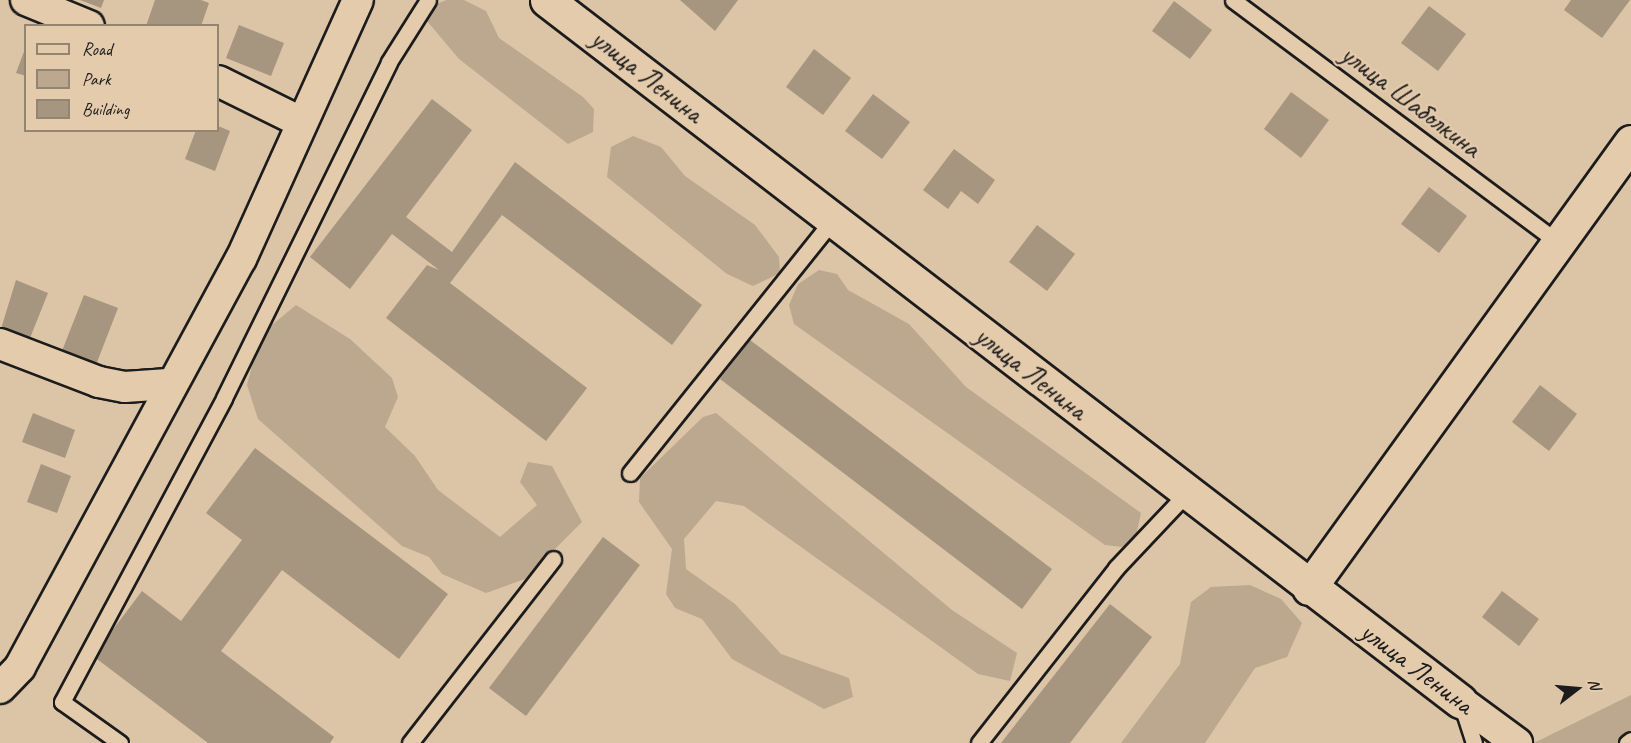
<!DOCTYPE html>
<html>
<head>
<meta charset="utf-8">
<style>
	body { margin:0 }
	#map { position:relative; width:1631px; height:743px; overflow:hidden; background:#dcc4a6; font-family:Caveat,sans-serif }
	div>[style] { position:absolute }
	.green>* { inset:0; background:#bca88f }
	.building>* { inset:0; background:#a6957f }
	.roads { filter:drop-shadow(2px 0 #1c1c1c) drop-shadow(-2px 0 #1c1c1c) drop-shadow(0 2px #1c1c1c) drop-shadow(0 -2px #1c1c1c) }
	.lane>* { height:15px; margin:-7.5px; padding:0 7.5px; transform-origin:7.5px; border-radius:7.5px; background:#e4cbac }
	.street>* { height:30px; margin:-15px; padding:0 15px; transform-origin:15px; border-radius:15px; background:#e4cbac }
	.secondary>* { height:33px; margin:-16.5px; padding:0 16.5px; transform-origin:16.5px; border-radius:16.5px; background:#e4cbac }
	span { translate:-50% -50%; white-space:nowrap; text-align:center; line-height:1.15; -webkit-text-stroke:4.5px #e4cbac; paint-order:stroke }
	.street-label { font-size:28px; color:#1c1c1c }
	.legend { position:absolute; left:24px; top:24px; width:195px; height:108px; box-sizing:border-box; background:#e4cbac; border:2px solid #948572; margin:0; padding:8px 10px; list-style:none; font-size:18px; color:#1c1c1c }
	.legend li { display:flex; align-items:center; gap:12px; height:30px }
	.legend b { width:30px; border:2px solid #948572 }
	.north { position:absolute; left:1547px; top:659px; width:60px; height:60px; -webkit-text-stroke:4px #e4cbac; paint-order:stroke; rotate:74deg; font-size:16px; font-weight:700; line-height:24px; text-align:center; color:#1c1c1c }
	.north::after { content:''; display:block; margin:auto; width:21px; height:27px; background:#1c1c1c; clip-path:polygon(50% 0,100% 100%,50% 72%,0 100%) }
</style>
</head>
<body>
<div id="map">
	<div class="green">
		<div style="clip-path:polygon(446px 0,464px 0,486px 11px,499px 38px,583px 97px,594px 109px,593px 132px,568px 144px,459px 59px,427px 21px,435px 5px)"></div>
		<div style="clip-path:polygon(633px 136px,661px 147px,685px 176px,755px 225px,779px 257px,780px 273px,753px 286px,727px 274px,607px 177px,611px 147px)"></div>
		<div style="clip-path:polygon(819px 270px,837px 274px,848px 290px,909px 324px,966px 387px,1141px 513px,1136px 536px,1122px 547px,1105px 545px,794px 324px,789px 305px,798px 284px)"></div>
		<div style="clip-path:polygon(296px 305px,350px 339px,392px 378px,398px 397px,385px 427px,415px 456px,438px 490px,500px 537px,537px 505px,520px 482px,528px 462px,552px 466px,582px 522px,525px 579px,486px 593px,442px 574px,429px 557px,402px 546px,258px 419px,247px 385px,260px 335px)"></div>
		<div style="clip-path:polygon(716px 413px,952px 610px,1017px 653px,1010px 681px,978px 674px,744px 506px,716px 501px,684px 539px,686px 569px,735px 604px,781px 654px,849px 678px,853px 697px,824px 709px,732px 659px,702px 619px,675px 608px,666px 594px,672px 549px,639px 502px,640px 478px,703px 417px)"></div>
		<div style="clip-path:polygon(1250px 585px,1281px 599px,1302px 623px,1287px 657px,1255px 668px,1205px 743px,1121px 743px,1180px 664px,1191px 602px,1211px 587px)"></div>
		<div style="clip-path:polygon(1631px 695px,1631px 743px,1534px 743px)"></div>
	</div>
	<div class="building">
		<div style="clip-path:polygon(80px 0,104px 0,101px 8px)"></div>
		<div style="clip-path:polygon(155px 0,201px 0,209px 3px,201px 26px,146px 26px)"></div>
		<div style="clip-path:polygon(680px 0,738px 0,715px 31px)"></div>
		<div style="clip-path:polygon(1571px 0,1630px 0,1602px 38px,1564px 10px)"></div>
		<div style="clip-path:polygon(1174px 1px,1212px 30px,1190px 59px,1152px 31px)"></div>
		<div style="clip-path:polygon(1429px 6px,1466px 34px,1438px 71px,1401px 43px)"></div>
		<div style="clip-path:polygon(239px 25px,284px 43px,271px 76px,226px 58px)"></div>
		<div style="clip-path:polygon(25px 49px,26px 49px,26px 76px,16px 73px)"></div>
		<div style="clip-path:polygon(814px 49px,851px 78px,823px 115px,786px 87px)"></div>
		<div style="clip-path:polygon(1291px 92px,1329px 120px,1301px 158px,1264px 129px)"></div>
		<div style="clip-path:polygon(873px 94px,910px 122px,882px 159px,845px 131px)"></div>
		<div style="clip-path:polygon(432px 99px,472px 130px,406px 217px,452px 252px,515px 162px,702px 305px,672px 345px,502px 215px,450px 283px,587px 388px,546px 441px,386px 318px,427px 265px,439px 270px,392px 234px,350px 289px,310px 257px)"></div>
		<div style="clip-path:polygon(218px 126px,230px 131px,215px 171px,185px 159px,196px 130px,218px 130px)"></div>
		<div style="clip-path:polygon(954px 149px,995px 180px,978px 204px,961px 191px,948px 209px,923px 190px)"></div>
		<div style="clip-path:polygon(1429px 187px,1467px 216px,1439px 253px,1401px 224px)"></div>
		<div style="clip-path:polygon(1037px 225px,1075px 254px,1047px 291px,1009px 262px)"></div>
		<div style="clip-path:polygon(16px 280px,48px 293px,28px 343px,0 332px)"></div>
		<div style="clip-path:polygon(84px 295px,118px 308px,94px 370px,60px 356px)"></div>
		<div style="clip-path:polygon(750px 340px,1052px 569px,1022px 609px,720px 379px)"></div>
		<div style="clip-path:polygon(1540px 385px,1577px 414px,1549px 451px,1512px 422px)"></div>
		<div style="clip-path:polygon(33px 413px,75px 430px,65px 458px,22px 442px)"></div>
		<div style="clip-path:polygon(255px 448px,448px 594px,399px 659px,282px 570px,221px 651px,334px 737px,330px 743px,208px 743px,93px 656px,142px 591px,181px 621px,242px 540px,206px 513px)"></div>
		<div style="clip-path:polygon(41px 464px,71px 476px,57px 513px,27px 502px)"></div>
		<div style="clip-path:polygon(603px 537px,640px 565px,526px 716px,489px 688px)"></div>
		<div style="clip-path:polygon(1502px 591px,1539px 619px,1519px 646px,1482px 617px)"></div>
		<div style="clip-path:polygon(1110px 604px,1152px 637px,1070px 743px,1001px 743px)"></div>
	</div>
	<div class="roads">
		<div class="lane">
			<div style="left:1233px;top:0;width:407px;rotate:36.7deg"></div>
			<div style="left:630px;top:473px;width:324px;rotate:-51.3deg"></div>
			<div style="left:1462px;top:706px;width:39px;rotate:72deg"></div>
			<div style="left:120px;top:743px;width:71px;rotate:-144.7deg"></div>
			<div style="left:62px;top:702px;width:344px;rotate:-61.9deg"></div>
			<div style="left:224px;top:398px;width:374px;rotate:-63.8deg"></div>
			<div style="left:389px;top:62px;width:73px;rotate:-57.8deg"></div>
			<div style="left:410px;top:743px;width:233px;rotate:-52.1deg"></div>
			<div style="left:979px;top:743px;width:222px;rotate:-51.9deg"></div>
			<div style="left:1116px;top:568px;width:103px;rotate:-46.6deg"></div>
			<div style="left:1627px;top:743px;width:5px;rotate:-37deg"></div>
		</div>
		<div class="street">
			<div style="left:26px;top:0;width:68px;rotate:22.4deg"></div>
			<div style="left:218px;top:81px;width:90px;rotate:26.3deg"></div>
			<div style="left:0;top:344px;width:106px;rotate:21deg"></div>
			<div style="left:99px;top:382px;width:26px;rotate:11deg"></div>
			<div style="left:125px;top:387px;width:43px;rotate:-4deg"></div>
			<div style="left:0;top:688px;width:29px;rotate:-46deg"></div>
			<div style="left:20px;top:667px;width:464px;rotate:-61.6deg"></div>
			<div style="left:241px;top:259px;width:284px;rotate:-65.7deg"></div>
			<div style="left:1460px;top:701px;width:71px;rotate:36.4deg"></div>
		</div>
		<div class="secondary">
			<div style="left:547px;top:0;width:1151px;rotate:37.52deg"></div>
			<div style="left:1309px;top:588px;width:550px;rotate:-54.17deg"></div>
		</div>
	</div>
	<div class="street-label">
		<span style="left:647px;top:76px;rotate:38deg">улица Ленина</span>
		<span style="left:1411px;top:101px;rotate:37deg">улица Шаболкина</span>
		<span style="left:1031px;top:373px;rotate:38deg">улица Ленина</span>
		<span style="left:1417px;top:668px;rotate:37deg">улица Ленина</span>
	</div>
	<ul class="legend">
	<li><b style="height:8px;background:#e4cbac"></b>Road</li>
	<li><b style="height:16px;background:#bca88f"></b>Park</li>
	<li><b style="height:16px;background:#a6957f"></b>Building</li>
	</ul>
	<div class="north">N</div>
</div>
</body>
</html>
